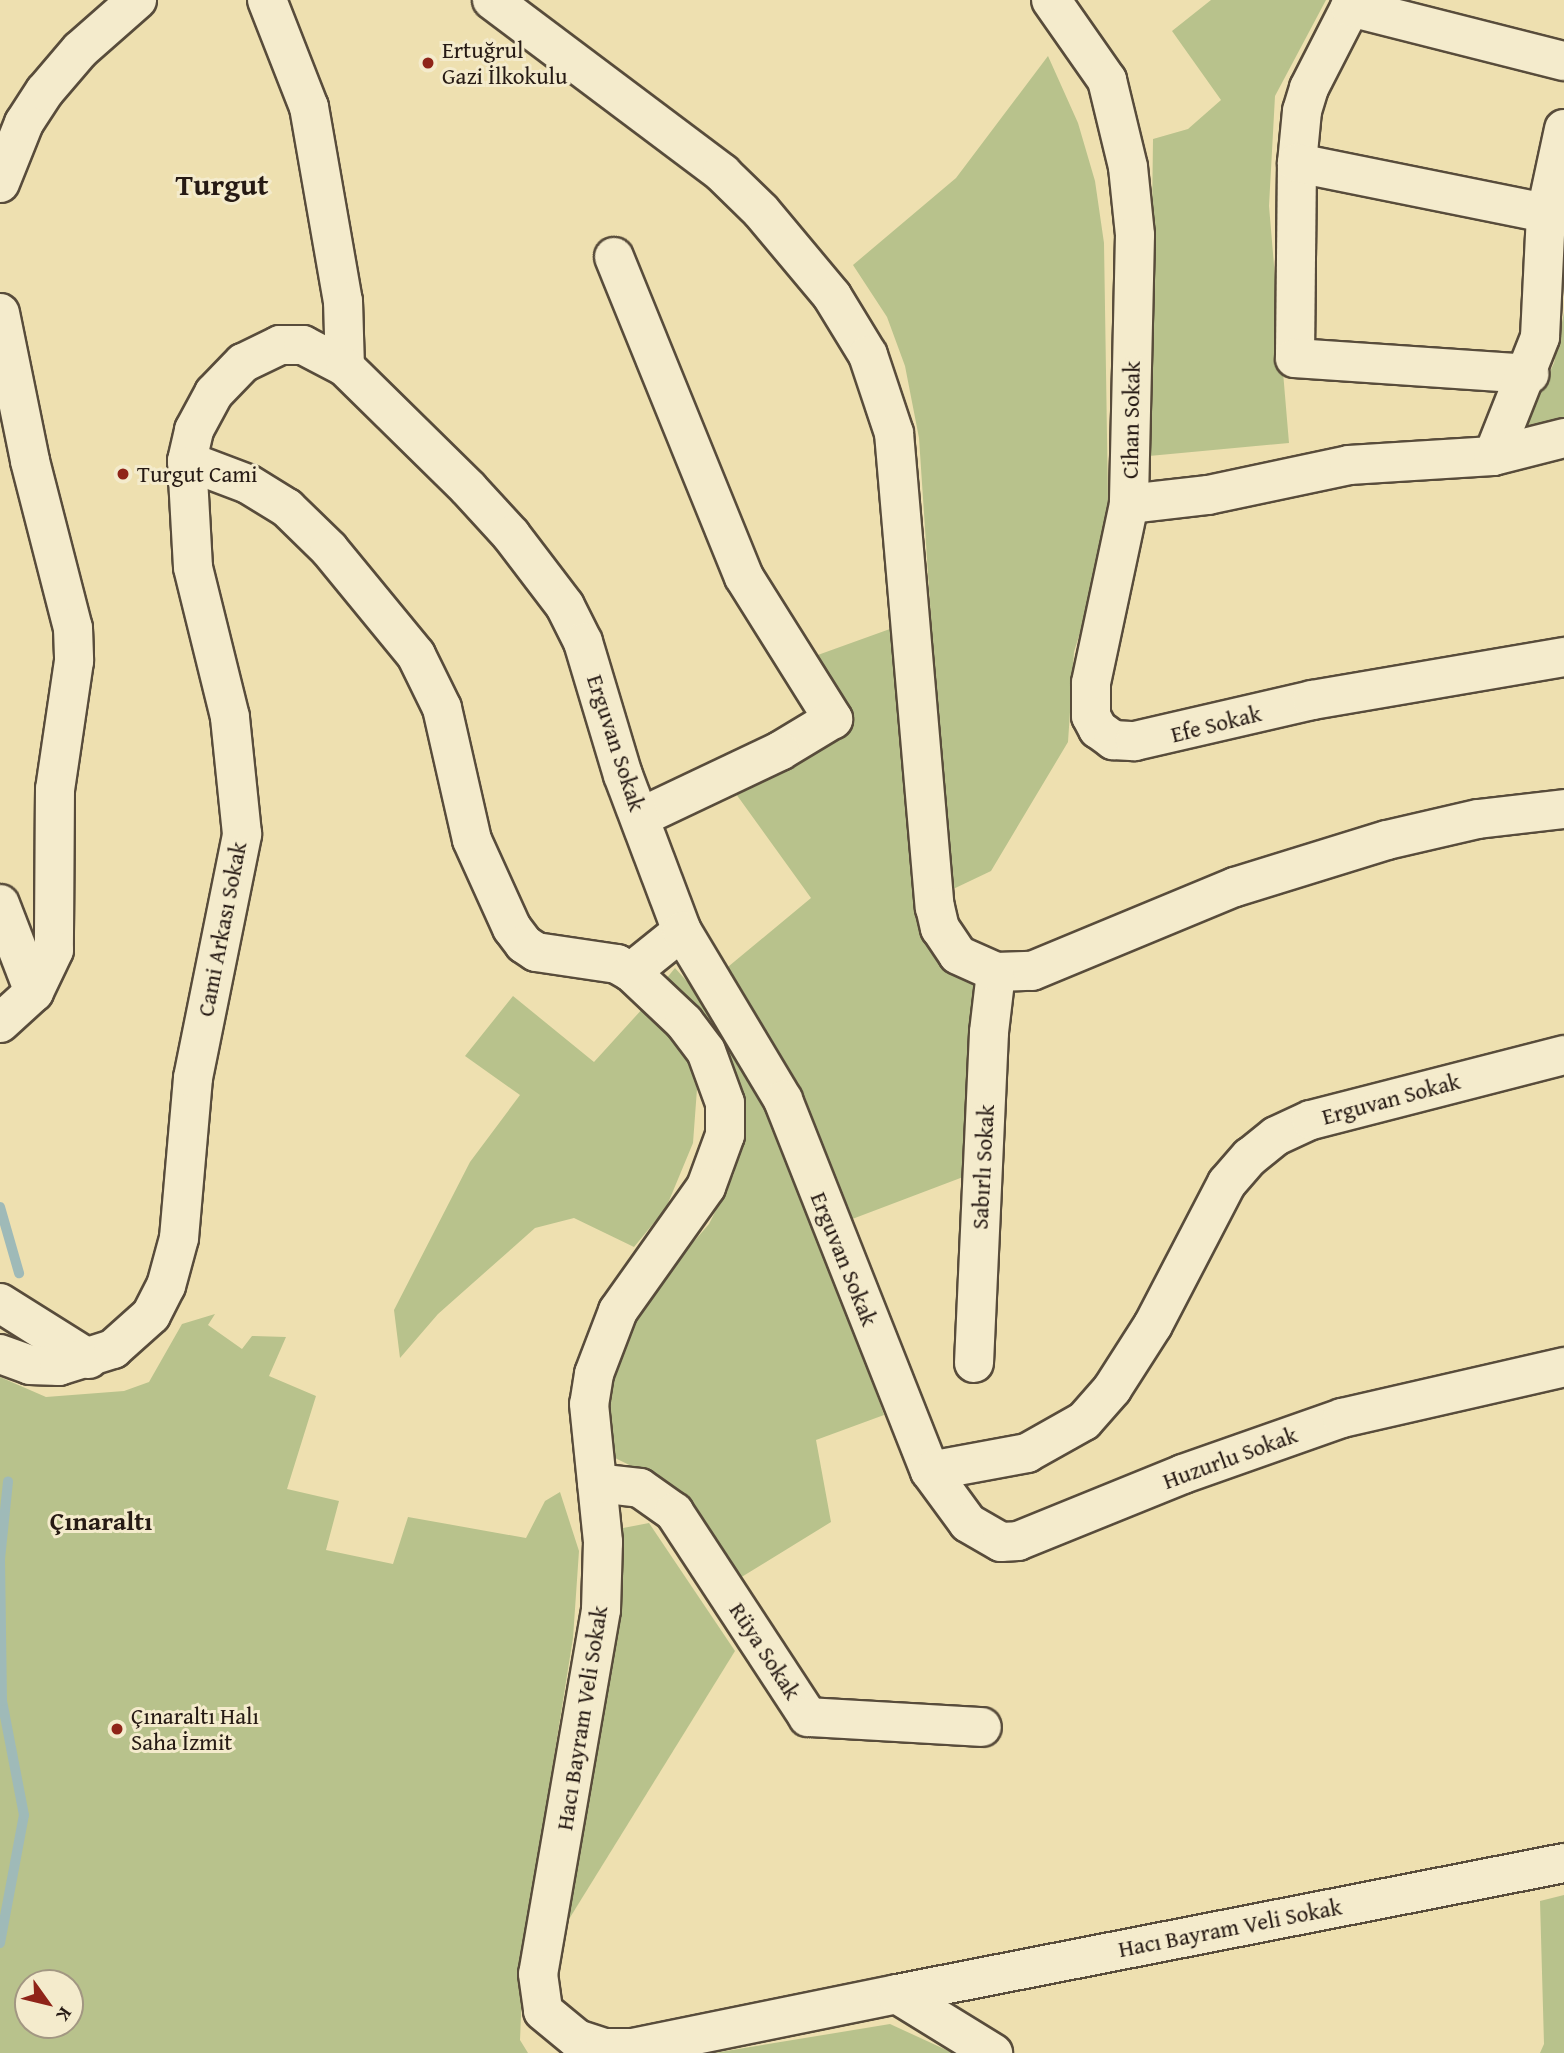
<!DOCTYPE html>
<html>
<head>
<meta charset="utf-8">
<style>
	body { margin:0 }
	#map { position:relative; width:1564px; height:2053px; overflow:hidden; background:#eee0b0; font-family:"Gentium Book Plus",serif }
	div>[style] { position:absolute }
	.green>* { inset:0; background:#b8c28c }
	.stream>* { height:10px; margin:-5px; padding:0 5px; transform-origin:5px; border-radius:5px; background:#9fbab8 }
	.roads { filter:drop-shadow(2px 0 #584c3b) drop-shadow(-2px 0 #584c3b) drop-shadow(0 2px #584c3b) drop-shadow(0 -2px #584c3b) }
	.street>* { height:38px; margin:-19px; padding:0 19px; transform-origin:19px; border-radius:19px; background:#f4ebcc }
	.secondary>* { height:38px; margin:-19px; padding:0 19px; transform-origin:19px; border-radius:19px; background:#f4ebcc }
	.dots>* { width:19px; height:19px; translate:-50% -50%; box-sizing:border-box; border:4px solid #f4ebcc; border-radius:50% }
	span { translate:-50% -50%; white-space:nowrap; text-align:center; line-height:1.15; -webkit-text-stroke:6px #f4ebcc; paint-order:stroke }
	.poi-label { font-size:23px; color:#261a14 }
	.left { translate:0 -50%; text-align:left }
	.street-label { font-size:23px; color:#261a14 }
	.quarter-label { font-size:26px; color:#261a14; font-weight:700 }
	.district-label { font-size:30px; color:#261a14; font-weight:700 }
	.north { position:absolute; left:14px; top:1969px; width:70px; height:70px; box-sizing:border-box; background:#f4ebcc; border:2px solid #a29782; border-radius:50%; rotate:124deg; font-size:19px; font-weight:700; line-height:28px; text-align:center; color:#261a14 }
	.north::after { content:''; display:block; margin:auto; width:24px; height:32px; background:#8f2418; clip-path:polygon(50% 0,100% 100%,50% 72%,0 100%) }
</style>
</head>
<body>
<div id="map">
	<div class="green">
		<div style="clip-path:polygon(1211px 0,1326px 0,1275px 96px,1269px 206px,1289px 443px,1149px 456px,1153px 139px,1188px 129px,1221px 100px,1172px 31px)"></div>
		<div style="clip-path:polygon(1048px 56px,1078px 123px,1095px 181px,1104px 243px,1108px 500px,1098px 574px,1074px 652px,1068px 742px,991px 871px,949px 891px,919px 438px,905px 366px,887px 317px,853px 265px,956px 178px)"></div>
		<div style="clip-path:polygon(1564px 312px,1564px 422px,1520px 433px,1554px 363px)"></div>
		<div style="clip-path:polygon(901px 625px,924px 911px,984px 982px,971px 1174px,847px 1221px,793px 1075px,723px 971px,811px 898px,731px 787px,848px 725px,815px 656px)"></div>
		<div style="clip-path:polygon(675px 968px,746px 1047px,768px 1089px,884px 1415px,816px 1440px,831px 1522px,735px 1581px,658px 1479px,615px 1458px,605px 1435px,605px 1392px,614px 1348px,646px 1297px,709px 1224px,734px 1174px,742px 1131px,666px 979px)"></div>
		<div style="clip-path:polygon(513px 996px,594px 1062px,644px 1007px,687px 1046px,697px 1089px,693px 1143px,666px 1208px,634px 1247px,574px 1218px,535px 1228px,438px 1314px,400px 1358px,394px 1310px,470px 1162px,520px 1095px,465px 1056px)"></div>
		<div style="clip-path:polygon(evenodd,215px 1314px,208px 1325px,242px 1349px,252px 1336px,286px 1337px,269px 1376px,316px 1396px,287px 1489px,339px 1501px,326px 1550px,393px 1564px,408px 1517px,526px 1538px,545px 1501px,560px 1492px,579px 1551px,573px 1638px,524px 1945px,520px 2040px,528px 2053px,0 2053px,0 1377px,46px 1397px,124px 1391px,149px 1382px,182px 1324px,215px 1314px,28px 1983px,70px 1983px,70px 2025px,28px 2025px,28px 1983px)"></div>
		<div style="clip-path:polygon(649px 1523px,735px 1651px,553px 1945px,618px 1529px)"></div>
		<div style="clip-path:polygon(1564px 1895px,1564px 2053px,1540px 2053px,1544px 2044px,1540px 1901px)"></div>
		<div style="clip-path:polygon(890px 2024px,953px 2053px,714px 2053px)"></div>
	</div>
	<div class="stream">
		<div style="left:0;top:1207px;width:69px;rotate:73.9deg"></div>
		<div style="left:0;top:1943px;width:130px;rotate:-79.4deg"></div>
		<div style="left:24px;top:1815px;width:116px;rotate:-100.9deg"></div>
		<div style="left:2px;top:1701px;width:142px;rotate:-90.8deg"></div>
		<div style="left:0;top:1559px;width:78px;rotate:-84.1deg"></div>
	</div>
	<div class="roads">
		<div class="street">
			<div style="left:267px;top:0;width:115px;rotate:68.6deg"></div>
			<div style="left:309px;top:107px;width:197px;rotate:80.1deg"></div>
			<div style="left:343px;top:301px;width:66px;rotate:88.3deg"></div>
			<div style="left:1051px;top:0;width:98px;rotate:55deg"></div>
			<div style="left:1107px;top:80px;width:89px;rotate:76.4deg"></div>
			<div style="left:1128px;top:167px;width:68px;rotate:84.1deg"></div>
			<div style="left:1135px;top:235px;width:269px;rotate:91.3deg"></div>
			<div style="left:1129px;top:504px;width:183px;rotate:102deg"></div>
			<div style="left:1091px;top:683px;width:33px;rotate:90deg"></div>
			<div style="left:1091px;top:716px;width:15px;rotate:62deg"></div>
			<div style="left:1098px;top:729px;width:19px;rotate:36deg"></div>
			<div style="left:1113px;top:740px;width:22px;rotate:3deg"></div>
			<div style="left:1135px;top:741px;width:182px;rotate:-13deg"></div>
			<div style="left:1312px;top:700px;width:256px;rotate:-9.7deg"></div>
			<div style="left:1354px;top:0;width:99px;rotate:117.1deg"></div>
			<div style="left:1309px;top:88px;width:24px;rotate:107deg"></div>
			<div style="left:1302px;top:111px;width:52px;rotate:95.5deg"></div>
			<div style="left:1297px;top:163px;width:195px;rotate:90.6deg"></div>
			<div style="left:1295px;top:358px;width:235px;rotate:3.9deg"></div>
			<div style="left:1350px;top:7px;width:221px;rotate:14.2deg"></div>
			<div style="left:1297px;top:163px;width:254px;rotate:11.4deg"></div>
			<div style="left:614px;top:257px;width:345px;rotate:67.9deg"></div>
			<div style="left:744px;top:577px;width:168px;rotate:57.9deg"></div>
			<div style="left:833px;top:719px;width:62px;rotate:148.9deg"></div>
			<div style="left:780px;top:751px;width:154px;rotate:154.6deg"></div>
			<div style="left:1493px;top:456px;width:128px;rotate:-68.4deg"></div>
			<div style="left:1540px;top:337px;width:124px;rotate:-87.2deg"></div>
			<div style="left:1546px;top:213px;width:86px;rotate:-77.9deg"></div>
			<div style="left:187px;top:461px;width:65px;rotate:20.7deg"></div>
			<div style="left:248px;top:484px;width:46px;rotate:31.6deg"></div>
			<div style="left:287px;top:508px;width:59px;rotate:44.3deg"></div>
			<div style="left:329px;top:549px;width:137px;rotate:50.6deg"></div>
			<div style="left:416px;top:655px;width:59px;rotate:63.9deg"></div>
			<div style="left:442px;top:708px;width:135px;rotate:77.2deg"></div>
			<div style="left:472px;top:840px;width:97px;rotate:65.6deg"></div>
			<div style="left:512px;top:928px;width:20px;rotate:53deg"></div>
			<div style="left:524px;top:944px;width:14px;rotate:34deg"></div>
			<div style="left:536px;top:952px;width:82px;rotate:8.4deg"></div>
			<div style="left:617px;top:964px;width:16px;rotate:30deg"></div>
			<div style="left:631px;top:972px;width:73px;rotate:43.3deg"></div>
			<div style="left:684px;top:1022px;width:36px;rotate:53deg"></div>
			<div style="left:706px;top:1051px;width:55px;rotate:69.9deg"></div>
			<div style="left:725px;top:1103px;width:32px;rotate:90deg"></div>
			<div style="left:725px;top:1135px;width:55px;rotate:110.1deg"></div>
			<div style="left:706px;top:1187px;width:152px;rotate:125.4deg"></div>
			<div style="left:618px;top:1311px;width:67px;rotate:110.9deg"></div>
			<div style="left:594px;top:1374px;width:30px;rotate:99deg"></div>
			<div style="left:589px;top:1404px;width:139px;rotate:84.2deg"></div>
			<div style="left:603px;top:1542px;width:68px;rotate:91.7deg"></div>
			<div style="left:601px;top:1610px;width:369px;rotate:99.8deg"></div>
			<div style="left:538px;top:1974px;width:37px;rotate:82deg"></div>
			<div style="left:543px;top:2011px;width:44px;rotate:39.5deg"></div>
			<div style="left:577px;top:2039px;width:29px;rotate:18deg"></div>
			<div style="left:605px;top:2048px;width:27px"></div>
			<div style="left:632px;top:2048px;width:270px;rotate:-11.5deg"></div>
			<div style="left:897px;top:1994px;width:113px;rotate:31.6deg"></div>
			<div style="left:1129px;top:504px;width:80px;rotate:-6.5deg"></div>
			<div style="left:1208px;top:495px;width:144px;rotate:-12deg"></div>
			<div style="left:1349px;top:465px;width:144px;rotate:-3.6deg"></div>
			<div style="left:1493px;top:456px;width:73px;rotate:-14.2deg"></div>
			<div style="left:0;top:904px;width:94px;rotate:68.9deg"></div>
			<div style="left:631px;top:972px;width:65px;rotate:-38.8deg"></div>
			<div style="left:0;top:1303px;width:105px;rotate:32.2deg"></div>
			<div style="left:0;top:1354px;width:32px;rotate:20deg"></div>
			<div style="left:30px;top:1365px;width:29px;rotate:2deg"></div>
			<div style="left:59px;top:1366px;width:57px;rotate:-17.5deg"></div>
			<div style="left:113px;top:1349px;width:51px;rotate:-41.8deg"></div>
			<div style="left:151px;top:1315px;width:33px;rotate:-63deg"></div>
			<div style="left:166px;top:1286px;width:50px;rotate:-74.8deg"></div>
			<div style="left:179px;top:1238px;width:161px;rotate:-85deg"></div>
			<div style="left:193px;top:1078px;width:249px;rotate:-78.6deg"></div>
			<div style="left:242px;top:834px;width:118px;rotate:-95.9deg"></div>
			<div style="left:230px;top:717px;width:154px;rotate:-103.9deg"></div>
			<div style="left:193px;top:567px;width:106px;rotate:-93.2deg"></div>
			<div style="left:187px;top:461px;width:32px;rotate:-77deg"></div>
			<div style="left:194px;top:430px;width:42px;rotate:-61.6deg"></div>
			<div style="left:214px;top:393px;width:42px;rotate:-46deg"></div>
			<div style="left:243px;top:363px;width:41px;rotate:-25.9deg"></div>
			<div style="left:280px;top:345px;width:23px"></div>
			<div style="left:303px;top:345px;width:47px;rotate:27.6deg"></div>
			<div style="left:345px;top:367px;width:173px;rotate:44.5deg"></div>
			<div style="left:468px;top:488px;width:64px;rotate:47.5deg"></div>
			<div style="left:511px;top:535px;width:89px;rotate:52.7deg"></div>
			<div style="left:565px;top:606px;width:40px;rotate:63.4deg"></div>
			<div style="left:583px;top:642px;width:139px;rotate:73.3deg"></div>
			<div style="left:623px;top:775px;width:167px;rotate:69.3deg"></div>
			<div style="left:682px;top:931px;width:197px;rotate:59.1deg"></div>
			<div style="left:783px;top:1100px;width:399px;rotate:68.4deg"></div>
			<div style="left:930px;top:1471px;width:64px;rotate:53.8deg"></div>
			<div style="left:968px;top:1523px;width:38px;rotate:30deg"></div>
			<div style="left:1001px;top:1542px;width:17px;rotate:-3deg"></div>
			<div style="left:1018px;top:1541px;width:178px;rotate:-22.1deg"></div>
			<div style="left:1183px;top:1474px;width:169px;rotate:-19.4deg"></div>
			<div style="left:1342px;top:1418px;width:228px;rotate:-12.9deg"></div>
			<div style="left:974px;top:1363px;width:331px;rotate:-87.4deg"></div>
			<div style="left:989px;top:1032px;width:60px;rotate:-83.3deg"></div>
			<div style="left:930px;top:1471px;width:99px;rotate:-10.5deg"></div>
			<div style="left:1027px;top:1453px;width:65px;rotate:-29.3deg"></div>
			<div style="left:1084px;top:1421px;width:43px;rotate:-48.8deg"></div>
			<div style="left:1112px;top:1389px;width:76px;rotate:-57.4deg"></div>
			<div style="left:1153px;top:1325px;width:160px;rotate:-62.5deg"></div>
			<div style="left:1227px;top:1183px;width:35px;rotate:-49deg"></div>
			<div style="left:1250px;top:1157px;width:33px;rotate:-39deg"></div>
			<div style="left:1276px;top:1136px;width:38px;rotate:-25deg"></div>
			<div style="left:1311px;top:1120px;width:261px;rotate:-14.4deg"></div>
			<div style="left:597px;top:1483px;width:43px;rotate:6.6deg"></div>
			<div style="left:640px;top:1488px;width:42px;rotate:35.2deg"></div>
			<div style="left:674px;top:1512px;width:245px;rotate:56.8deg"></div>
			<div style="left:808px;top:1717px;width:174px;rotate:3.3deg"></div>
			<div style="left:897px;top:1994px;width:680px;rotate:-11.11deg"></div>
		</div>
		<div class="secondary">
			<div style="left:492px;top:0;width:288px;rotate:36.9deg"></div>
			<div style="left:722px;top:173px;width:54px;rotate:44.3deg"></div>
			<div style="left:761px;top:211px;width:111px;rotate:50.1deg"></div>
			<div style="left:832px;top:296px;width:69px;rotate:58.6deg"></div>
			<div style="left:868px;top:355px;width:82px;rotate:71.6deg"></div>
			<div style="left:894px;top:433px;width:476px;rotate:85.1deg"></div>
			<div style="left:935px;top:907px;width:22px;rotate:77deg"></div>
			<div style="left:940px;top:928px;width:32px;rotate:56deg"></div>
			<div style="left:958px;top:955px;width:42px;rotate:24.1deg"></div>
			<div style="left:996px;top:972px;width:36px;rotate:-2deg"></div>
			<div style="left:1032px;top:971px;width:220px;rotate:-22.5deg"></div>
			<div style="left:1235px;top:887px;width:159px;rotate:-17.2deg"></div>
			<div style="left:1387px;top:840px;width:93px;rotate:-13deg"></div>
			<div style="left:1478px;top:819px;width:87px;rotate:-6.6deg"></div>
			<div style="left:0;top:183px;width:65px;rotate:-68.2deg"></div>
			<div style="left:24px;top:123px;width:38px;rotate:-57deg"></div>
			<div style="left:45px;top:91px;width:54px;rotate:-49.5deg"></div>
			<div style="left:80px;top:50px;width:76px;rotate:-41.3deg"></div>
			<div style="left:0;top:313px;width:151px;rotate:78.5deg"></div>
			<div style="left:30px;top:461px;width:172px;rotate:75.6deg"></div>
			<div style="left:73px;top:628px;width:33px;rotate:88deg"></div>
			<div style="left:74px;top:661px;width:129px;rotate:98.4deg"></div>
			<div style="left:55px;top:789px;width:161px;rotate:90.4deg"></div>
			<div style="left:54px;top:950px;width:47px;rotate:115.5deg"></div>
			<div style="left:34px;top:992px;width:46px;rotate:137.6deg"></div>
		</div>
	</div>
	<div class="dots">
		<div style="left:428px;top:63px;background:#8f2418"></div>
		<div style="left:123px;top:474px;background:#8f2418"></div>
		<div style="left:117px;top:1729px;background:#8f2418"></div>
	</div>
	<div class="poi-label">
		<span class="left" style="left:442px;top:63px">Ertuğrul<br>Gazi İlkokulu</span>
		<span class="left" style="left:137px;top:474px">Turgut Cami</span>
		<span class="left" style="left:131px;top:1729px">Çınaraltı Halı<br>Saha İzmit</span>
	</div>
	<div class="street-label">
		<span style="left:1131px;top:420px;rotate:-89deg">Cihan Sokak</span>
		<span style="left:1216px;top:724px;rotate:-14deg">Efe Sokak</span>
		<span style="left:616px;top:743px;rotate:72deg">Erguvan Sokak</span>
		<span style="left:222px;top:929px;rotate:-79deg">Cami Arkası Sokak</span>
		<span style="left:1391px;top:1099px;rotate:-15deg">Erguvan Sokak</span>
		<span style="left:983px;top:1167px;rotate:-87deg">Sabırlı Sokak</span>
		<span style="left:844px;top:1259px;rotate:68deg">Erguvan Sokak</span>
		<span style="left:1230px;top:1458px;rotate:-20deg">Huzurlu Sokak</span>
		<span style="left:765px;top:1651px;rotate:57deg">Rüya Sokak</span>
		<span style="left:582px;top:1718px;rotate:-81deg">Hacı Bayram Veli Sokak</span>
		<span style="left:1230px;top:1928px;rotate:-11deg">Hacı Bayram Veli Sokak</span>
	</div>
	<div class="quarter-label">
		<span style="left:101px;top:1521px">Çınaraltı</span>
	</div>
	<div class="district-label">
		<span style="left:222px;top:184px">Turgut</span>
	</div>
	<div class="north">K</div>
</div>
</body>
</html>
